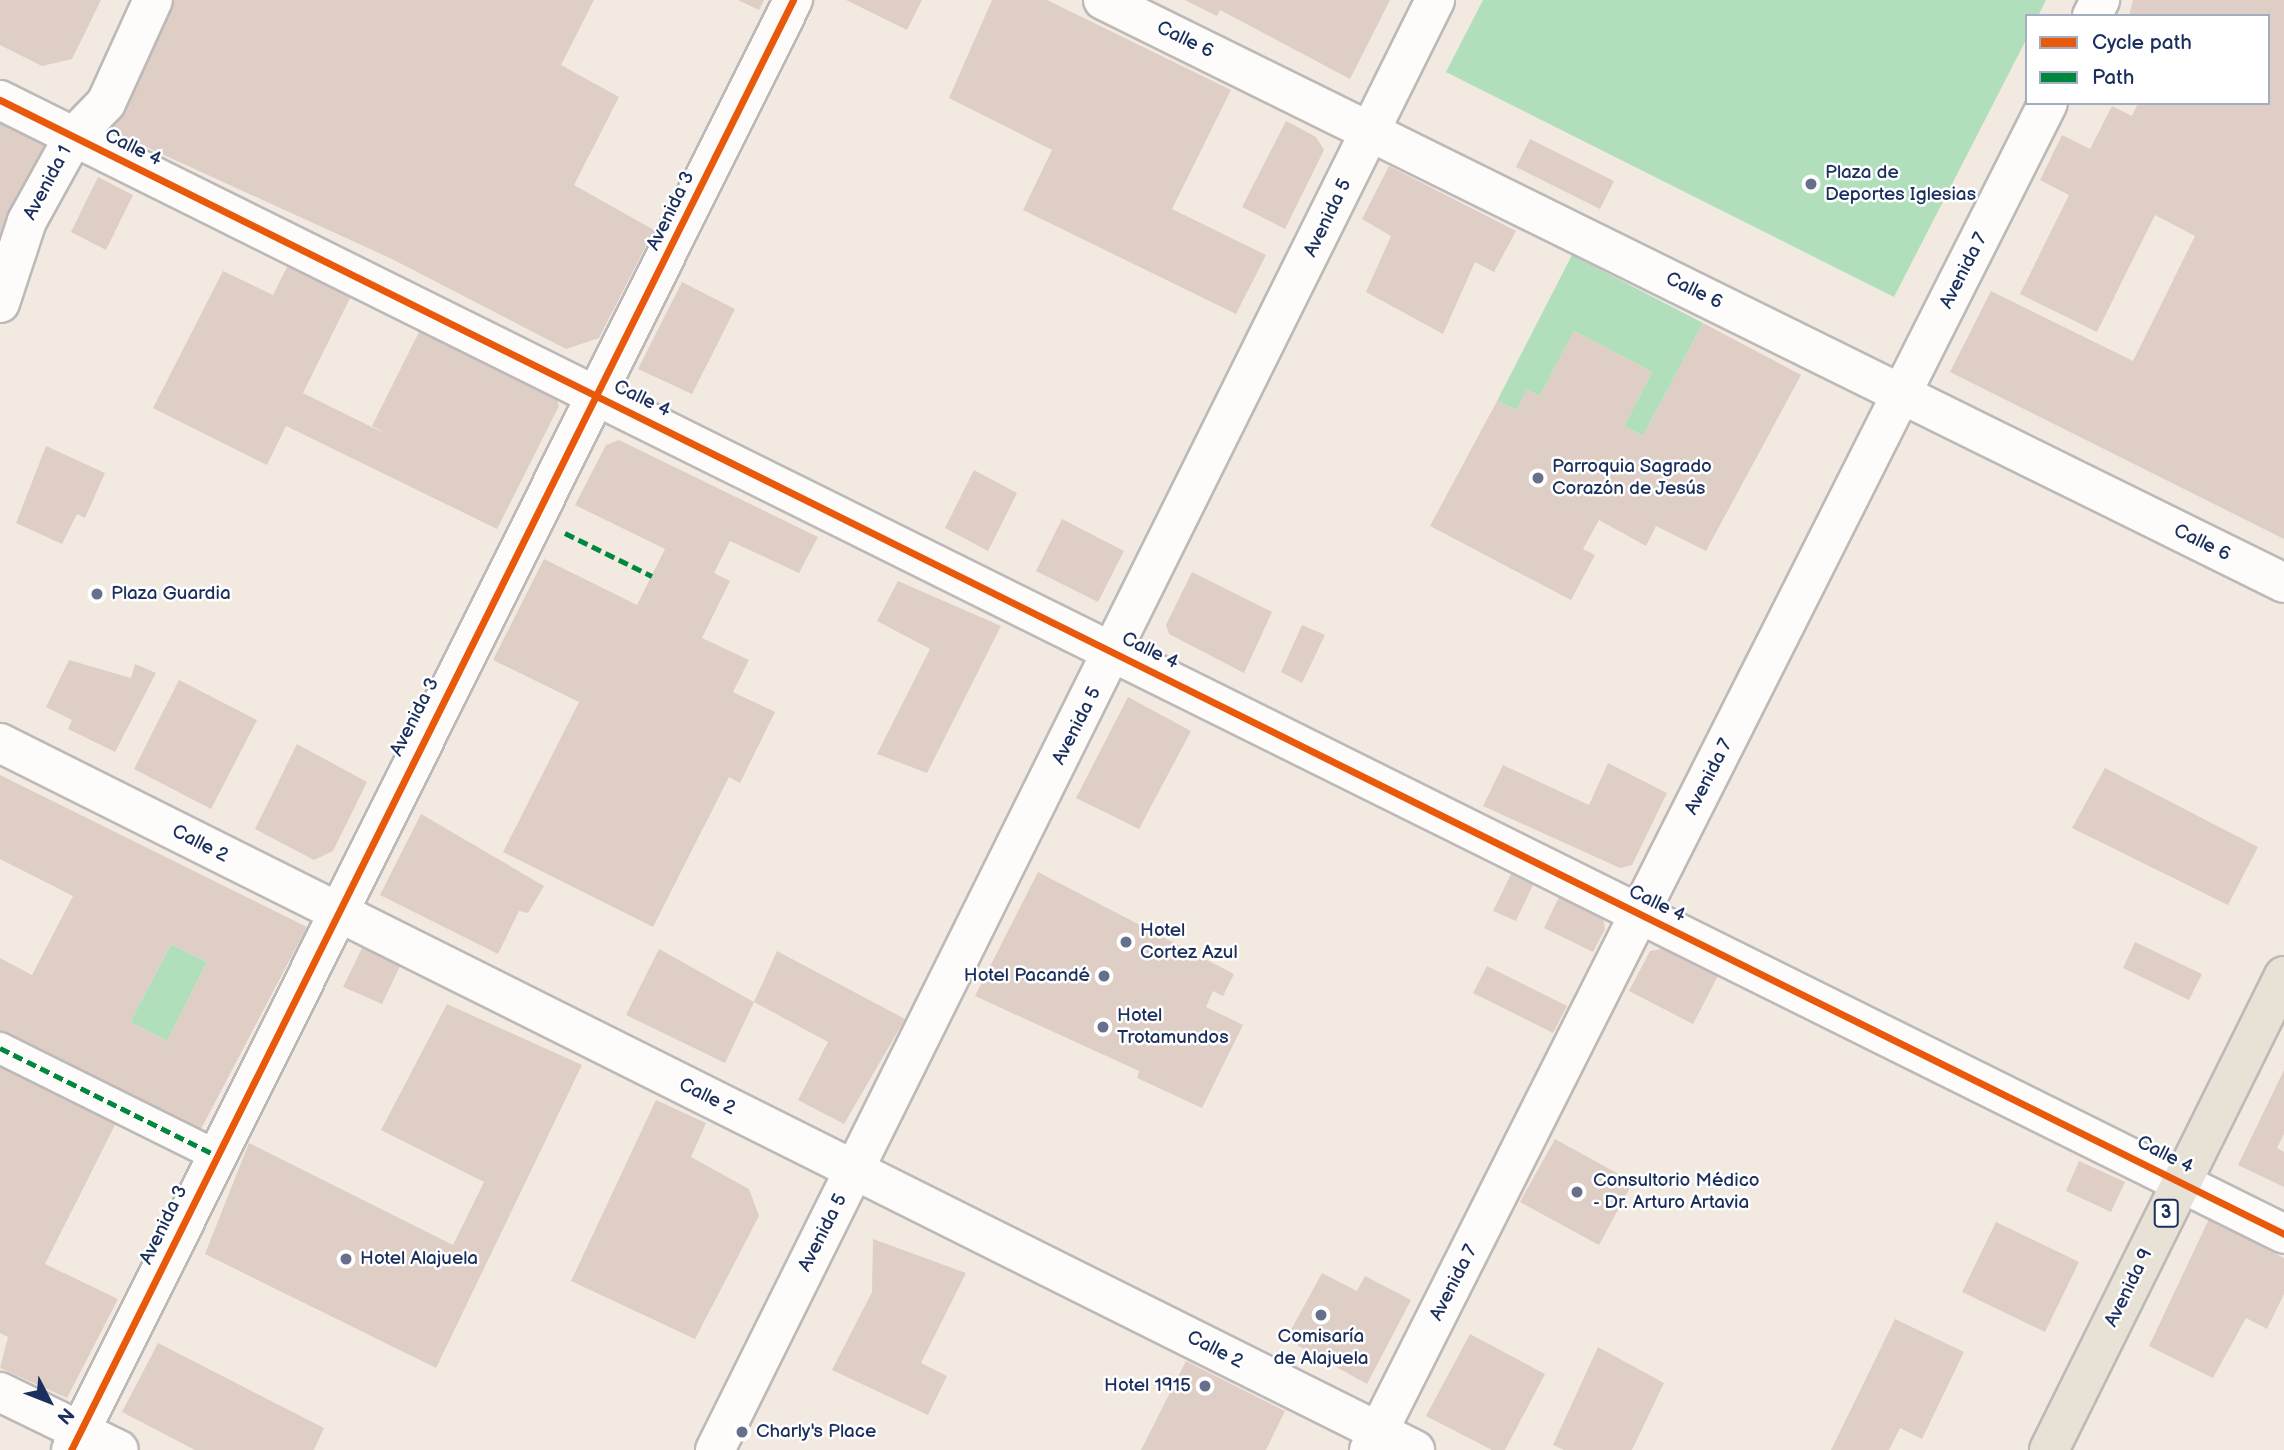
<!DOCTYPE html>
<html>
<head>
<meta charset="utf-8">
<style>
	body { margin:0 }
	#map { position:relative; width:2284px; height:1450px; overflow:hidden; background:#f2eae1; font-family:"Balsamiq Sans",sans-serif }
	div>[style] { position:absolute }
	.green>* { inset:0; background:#b1dfbb }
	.building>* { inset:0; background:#dfcec5 }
	.roads { filter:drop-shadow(2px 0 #bcb9b8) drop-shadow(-2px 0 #bcb9b8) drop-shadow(0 2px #bcb9b8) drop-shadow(0 -2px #bcb9b8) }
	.pedestrian>* { height:30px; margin:-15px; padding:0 15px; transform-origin:15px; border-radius:15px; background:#fdfcfa }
	.minor>* { height:38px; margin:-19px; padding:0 19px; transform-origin:19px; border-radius:19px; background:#fdfcfa }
	.tertiary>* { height:38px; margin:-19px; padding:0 19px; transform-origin:19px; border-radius:19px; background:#fdfcfa }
	.primary>* { height:38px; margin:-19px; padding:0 19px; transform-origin:19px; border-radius:19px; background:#e8e2d6 }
	.quiet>* { height:5px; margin-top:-2.5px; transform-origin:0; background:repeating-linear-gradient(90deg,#00873e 0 10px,transparent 0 15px) }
	.cycleway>* { height:7px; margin:-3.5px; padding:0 3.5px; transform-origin:3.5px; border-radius:3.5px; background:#e8590c }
	.dots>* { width:19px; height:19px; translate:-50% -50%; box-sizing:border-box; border:4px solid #fff; border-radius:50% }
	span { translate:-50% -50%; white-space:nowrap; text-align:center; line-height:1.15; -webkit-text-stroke:5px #fff; paint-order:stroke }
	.shield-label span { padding:2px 5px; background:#fff; border:2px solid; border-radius:5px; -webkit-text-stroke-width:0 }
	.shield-label { font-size:18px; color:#1b2f5e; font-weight:700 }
	.street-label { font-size:19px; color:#1b2f5e }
	.poi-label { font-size:19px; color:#1b2f5e }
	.left { translate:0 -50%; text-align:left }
	.right { translate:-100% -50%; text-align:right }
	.legend { position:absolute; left:2025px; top:14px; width:245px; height:91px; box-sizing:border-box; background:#fff; border:2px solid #a4acbf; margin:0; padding:9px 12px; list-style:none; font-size:21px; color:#1b2f5e }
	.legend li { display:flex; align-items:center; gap:14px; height:35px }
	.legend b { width:35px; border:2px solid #a4acbf }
	.north { position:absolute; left:14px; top:1366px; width:70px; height:70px; -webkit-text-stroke:5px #fff; paint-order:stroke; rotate:132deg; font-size:19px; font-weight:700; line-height:28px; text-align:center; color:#1b2f5e }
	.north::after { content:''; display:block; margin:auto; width:24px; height:32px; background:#1b2f5e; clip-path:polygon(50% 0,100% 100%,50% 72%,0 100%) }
</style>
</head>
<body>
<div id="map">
	<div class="green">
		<div style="clip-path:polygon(1483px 0,2046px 0,2038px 16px,2027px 16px,2027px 38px,1894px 297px,1446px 72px)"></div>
		<div style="clip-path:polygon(1572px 255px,1703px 323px,1643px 436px,1624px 426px,1652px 372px,1574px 331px,1540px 396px,1527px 390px,1517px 410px,1497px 401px)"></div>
		<div style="clip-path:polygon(171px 944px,207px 962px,167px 1041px,130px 1022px)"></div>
	</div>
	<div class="building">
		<div style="clip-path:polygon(0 0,101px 0,72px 59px,42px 66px,0 45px)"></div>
		<div style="clip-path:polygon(175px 0,594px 0,561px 65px,619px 97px,574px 185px,654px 230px,599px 338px,566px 349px,392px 259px,109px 130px)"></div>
		<div style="clip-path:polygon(738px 0,764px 0,759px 10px)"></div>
		<div style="clip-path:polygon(846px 0,922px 0,907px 30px)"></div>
		<div style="clip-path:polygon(992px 0,1047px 0,1231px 90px,1172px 209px,1266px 255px,1236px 314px,1023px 210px,1052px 150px,949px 98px)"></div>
		<div style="clip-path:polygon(1185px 0,1390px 0,1350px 79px,1220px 10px,1217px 16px)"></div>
		<div style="clip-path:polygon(2133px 0,2284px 0,2284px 539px,1950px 372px,1991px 291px,2133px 361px,2195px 236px,2155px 215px,2097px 332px,2020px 294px,2069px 195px,2040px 180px,2062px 135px,2090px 149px,2112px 106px,2132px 116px,2138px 103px,2268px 103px,2268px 16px,2129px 16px)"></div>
		<div style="clip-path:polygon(0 115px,53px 141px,0 241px)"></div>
		<div style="clip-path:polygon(1286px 121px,1316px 137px,1324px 150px,1285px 229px,1242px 207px)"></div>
		<div style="clip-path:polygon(1530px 139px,1614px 181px,1600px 209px,1516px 167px)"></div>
		<div style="clip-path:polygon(1389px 166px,1516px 231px,1494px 272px,1475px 262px,1443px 334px,1366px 292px,1391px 236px,1362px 219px)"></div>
		<div style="clip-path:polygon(98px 177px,133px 195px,106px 250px,71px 232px)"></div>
		<div style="clip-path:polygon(288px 265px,352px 294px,303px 393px,390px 436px,372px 426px,422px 326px,555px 393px,559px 406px,497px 529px,286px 426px,267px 465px,153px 408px,223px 271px,273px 295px)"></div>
		<div style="clip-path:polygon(682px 282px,735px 309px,692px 394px,638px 369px)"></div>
		<div style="clip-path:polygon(1703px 323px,1801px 375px,1706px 551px,1656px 526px,1646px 546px,1599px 520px,1583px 549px,1595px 555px,1571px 600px,1430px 526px,1497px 401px,1517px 410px,1527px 390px,1540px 396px,1574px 331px,1652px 372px,1624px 426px,1643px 436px)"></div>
		<div style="clip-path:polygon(619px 440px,818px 537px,799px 573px,730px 541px,714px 573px,730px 581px,702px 638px,749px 660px,733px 692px,775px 712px,740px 783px,729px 777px,653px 927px,503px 852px,579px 702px,493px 660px,544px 559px,637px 605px,665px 549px,575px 505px,606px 445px)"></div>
		<div style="clip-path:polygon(46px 446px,105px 473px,85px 518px,77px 514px,62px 544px,16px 523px)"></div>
		<div style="clip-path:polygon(974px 470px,1017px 493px,988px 551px,945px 528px)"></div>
		<div style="clip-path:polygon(1062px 519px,1124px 551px,1098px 602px,1036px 571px)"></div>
		<div style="clip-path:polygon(1192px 572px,1272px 612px,1244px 673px,1169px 634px,1166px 625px)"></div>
		<div style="clip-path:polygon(898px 581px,1001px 626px,927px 773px,877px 754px,930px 649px,877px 621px)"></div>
		<div style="clip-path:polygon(1302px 625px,1325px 635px,1302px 683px,1281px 672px)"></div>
		<div style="clip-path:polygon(69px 660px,131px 678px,135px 664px,156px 673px,115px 752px,68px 729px,72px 720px,46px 707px)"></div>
		<div style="clip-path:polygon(179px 680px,257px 720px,211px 809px,134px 769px)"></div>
		<div style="clip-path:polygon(1128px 697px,1191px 731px,1139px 829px,1076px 798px)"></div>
		<div style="clip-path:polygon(297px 744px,367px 782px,333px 851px,314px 860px,255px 829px)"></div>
		<div style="clip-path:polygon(1608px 763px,1667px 793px,1632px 865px,1620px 868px,1483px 806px,1503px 765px,1589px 805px)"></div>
		<div style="clip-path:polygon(2105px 768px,2258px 847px,2228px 905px,2072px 828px)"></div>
		<div style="clip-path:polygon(evenodd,0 775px,307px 927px,200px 1131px,0 1034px,0 958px,32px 975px,73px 896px,0 859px,0 775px,171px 944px,207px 962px,167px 1041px,130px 1022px,171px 944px)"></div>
		<div style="clip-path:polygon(421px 814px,544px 886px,528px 913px,519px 911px,498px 954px,380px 895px)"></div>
		<div style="clip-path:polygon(1038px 872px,1234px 974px,1223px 996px,1213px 991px,1206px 1007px,1243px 1025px,1202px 1108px,1137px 1078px,1139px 1071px,975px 996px)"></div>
		<div style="clip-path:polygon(1511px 874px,1533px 885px,1516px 921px,1493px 911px)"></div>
		<div style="clip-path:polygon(1560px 895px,1603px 916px,1605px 929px,1593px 952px,1544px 928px)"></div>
		<div style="clip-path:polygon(2135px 942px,2202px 974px,2189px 1000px,2123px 968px)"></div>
		<div style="clip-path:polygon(363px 946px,401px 964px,382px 1004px,343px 987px)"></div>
		<div style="clip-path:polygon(1672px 947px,1720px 972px,1693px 1024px,1629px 991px,1650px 951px)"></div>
		<div style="clip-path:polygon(659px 949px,754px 1002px,777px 951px,905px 1019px,844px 1124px,798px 1100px,828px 1042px,754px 1002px,725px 1063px,626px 1015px)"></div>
		<div style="clip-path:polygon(1487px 966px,1567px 1006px,1553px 1033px,1473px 993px)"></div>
		<div style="clip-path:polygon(447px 1004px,582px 1065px,436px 1368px,205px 1254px,249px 1143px,453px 1245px,484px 1182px,381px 1130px)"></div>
		<div style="clip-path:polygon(0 1060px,118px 1119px,45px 1264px,118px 1299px,67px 1398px,0 1368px,8px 1337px,0 1333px)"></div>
		<div style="clip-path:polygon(2284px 1070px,2284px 1134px,2277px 1148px,2284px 1152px,2284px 1187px,2238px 1165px)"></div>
		<div style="clip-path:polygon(656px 1100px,706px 1123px,691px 1157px,749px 1189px,759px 1216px,695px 1339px,571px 1281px)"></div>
		<div style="clip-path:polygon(1555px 1139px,1633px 1182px,1599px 1245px,1520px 1202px)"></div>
		<div style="clip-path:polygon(2079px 1161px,2125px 1182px,2111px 1212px,2066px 1191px)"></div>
		<div style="clip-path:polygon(2209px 1219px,2284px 1258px,2284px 1294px,2267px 1329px,2246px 1318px,2213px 1378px,2149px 1346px)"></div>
		<div style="clip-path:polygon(1996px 1222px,2079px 1262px,2045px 1332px,1962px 1292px)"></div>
		<div style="clip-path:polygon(873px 1239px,966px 1273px,921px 1363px,947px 1376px,928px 1415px,832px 1370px,872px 1292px)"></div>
		<div style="clip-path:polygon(1322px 1273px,1357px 1291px,1365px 1276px,1411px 1300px,1367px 1384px,1286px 1339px)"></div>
		<div style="clip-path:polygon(1895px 1319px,1964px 1352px,1922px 1439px,1900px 1428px,1889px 1450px,1831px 1450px)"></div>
		<div style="clip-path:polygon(1470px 1334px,1545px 1374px,1505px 1450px,1492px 1450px,1426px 1416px)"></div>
		<div style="clip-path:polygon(158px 1343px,324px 1428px,314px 1450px,195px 1450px,122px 1412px)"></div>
		<div style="clip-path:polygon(1598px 1347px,1664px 1383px,1632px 1450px,1564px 1450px,1553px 1445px)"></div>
		<div style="clip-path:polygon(1186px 1361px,1285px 1411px,1266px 1450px,1141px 1450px)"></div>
	</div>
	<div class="roads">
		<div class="pedestrian">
			<div style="left:0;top:1048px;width:241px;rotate:26.4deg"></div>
		</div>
		<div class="minor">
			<div style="left:1103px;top:0;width:1317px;rotate:26.27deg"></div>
			<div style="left:2092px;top:16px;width:18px;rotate:-63deg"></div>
			<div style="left:0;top:1392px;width:132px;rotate:26deg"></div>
			<div style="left:71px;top:1450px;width:1620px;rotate:-63.53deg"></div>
			<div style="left:1369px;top:1450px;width:1508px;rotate:-63.25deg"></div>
		</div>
		<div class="tertiary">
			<div style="left:0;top:100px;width:2550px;rotate:26.4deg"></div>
			<div style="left:0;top:303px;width:86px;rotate:-71.8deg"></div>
			<div style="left:27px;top:221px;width:97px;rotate:-61.1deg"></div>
			<div style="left:74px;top:136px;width:46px;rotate:-45.9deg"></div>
			<div style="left:106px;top:103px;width:113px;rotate:-65.5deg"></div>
			<div style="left:0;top:743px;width:1582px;rotate:26.55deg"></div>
			<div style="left:715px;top:1450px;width:1619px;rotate:-63.59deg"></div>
		</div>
		<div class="primary">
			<div style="left:2049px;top:1450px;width:529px;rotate:-63.63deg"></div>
		</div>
	</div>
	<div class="quiet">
		<div style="left:565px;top:533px;width:97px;rotate:26.3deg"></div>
		<div style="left:0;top:1048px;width:241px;rotate:26.4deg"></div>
	</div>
	<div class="cycleway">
		<div style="left:0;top:100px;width:2550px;rotate:26.4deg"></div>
		<div style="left:71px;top:1450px;width:1620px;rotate:-63.53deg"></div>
	</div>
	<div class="dots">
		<div style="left:1811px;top:184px;background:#66708c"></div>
		<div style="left:1538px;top:478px;background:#66708c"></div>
		<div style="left:97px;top:594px;background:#66708c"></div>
		<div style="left:1126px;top:942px;background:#66708c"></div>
		<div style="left:1104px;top:976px;background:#66708c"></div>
		<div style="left:1103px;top:1027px;background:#66708c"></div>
		<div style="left:1577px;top:1192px;background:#66708c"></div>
		<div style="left:346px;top:1259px;background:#66708c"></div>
		<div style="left:1321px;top:1315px;background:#66708c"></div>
		<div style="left:1205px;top:1386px;background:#66708c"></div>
		<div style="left:742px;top:1432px;background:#66708c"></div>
	</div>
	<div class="shield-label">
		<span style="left:2166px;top:1213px">3</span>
	</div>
	<div class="street-label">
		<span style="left:1185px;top:40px;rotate:26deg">Calle 6</span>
		<span style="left:133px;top:148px;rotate:26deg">Calle 4</span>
		<span style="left:48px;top:183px;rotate:-62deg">Avenida 1</span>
		<span style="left:671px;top:211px;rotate:-64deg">Avenida 3</span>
		<span style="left:1328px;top:218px;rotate:-64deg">Avenida 5</span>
		<span style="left:1964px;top:271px;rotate:-63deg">Avenida 7</span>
		<span style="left:1694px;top:291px;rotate:26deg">Calle 6</span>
		<span style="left:642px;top:399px;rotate:26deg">Calle 4</span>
		<span style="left:2202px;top:543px;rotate:26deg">Calle 6</span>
		<span style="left:1150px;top:651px;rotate:26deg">Calle 4</span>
		<span style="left:415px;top:717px;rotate:-63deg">Avenida 3</span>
		<span style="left:1077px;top:726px;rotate:-63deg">Avenida 5</span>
		<span style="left:1709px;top:777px;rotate:-63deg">Avenida 7</span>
		<span style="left:200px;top:844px;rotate:27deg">Calle 2</span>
		<span style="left:1657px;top:904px;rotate:26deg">Calle 4</span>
		<span style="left:707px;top:1097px;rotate:26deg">Calle 2</span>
		<span style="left:2165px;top:1155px;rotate:27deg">Calle 4</span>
		<span style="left:164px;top:1225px;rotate:-64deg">Avenida 3</span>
		<span style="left:823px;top:1233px;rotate:-63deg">Avenida 5</span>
		<span style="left:1454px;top:1283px;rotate:-63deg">Avenida 7</span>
		<span style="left:2129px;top:1288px;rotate:-64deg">Avenida 9</span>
		<span style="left:1215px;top:1350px;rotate:27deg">Calle 2</span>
	</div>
	<div class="poi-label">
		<span class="left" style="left:1825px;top:184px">Plaza de<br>Deportes Iglesias</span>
		<span class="left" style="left:1552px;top:478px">Parroquia Sagrado<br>Corazón de Jesús</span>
		<span class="left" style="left:111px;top:594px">Plaza Guardia</span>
		<span class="left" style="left:1140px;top:942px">Hotel<br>Cortez Azul</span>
		<span class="right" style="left:1090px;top:976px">Hotel Pacandé</span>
		<span class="left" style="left:1117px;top:1027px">Hotel<br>Trotamundos</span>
		<span class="left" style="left:1593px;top:1192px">Consultorio Médico<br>- Dr. Arturo Artavia</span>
		<span class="left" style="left:360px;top:1259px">Hotel Alajuela</span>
		<span style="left:1321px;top:1348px">Comisaría<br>de Alajuela</span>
		<span class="right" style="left:1191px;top:1386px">Hotel 1915</span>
		<span class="left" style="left:756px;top:1432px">Charly's Place</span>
	</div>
	<ul class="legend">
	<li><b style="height:9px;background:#e8590c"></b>Cycle path</li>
	<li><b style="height:9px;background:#00873e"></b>Path</li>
	</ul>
	<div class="north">N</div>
</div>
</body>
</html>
